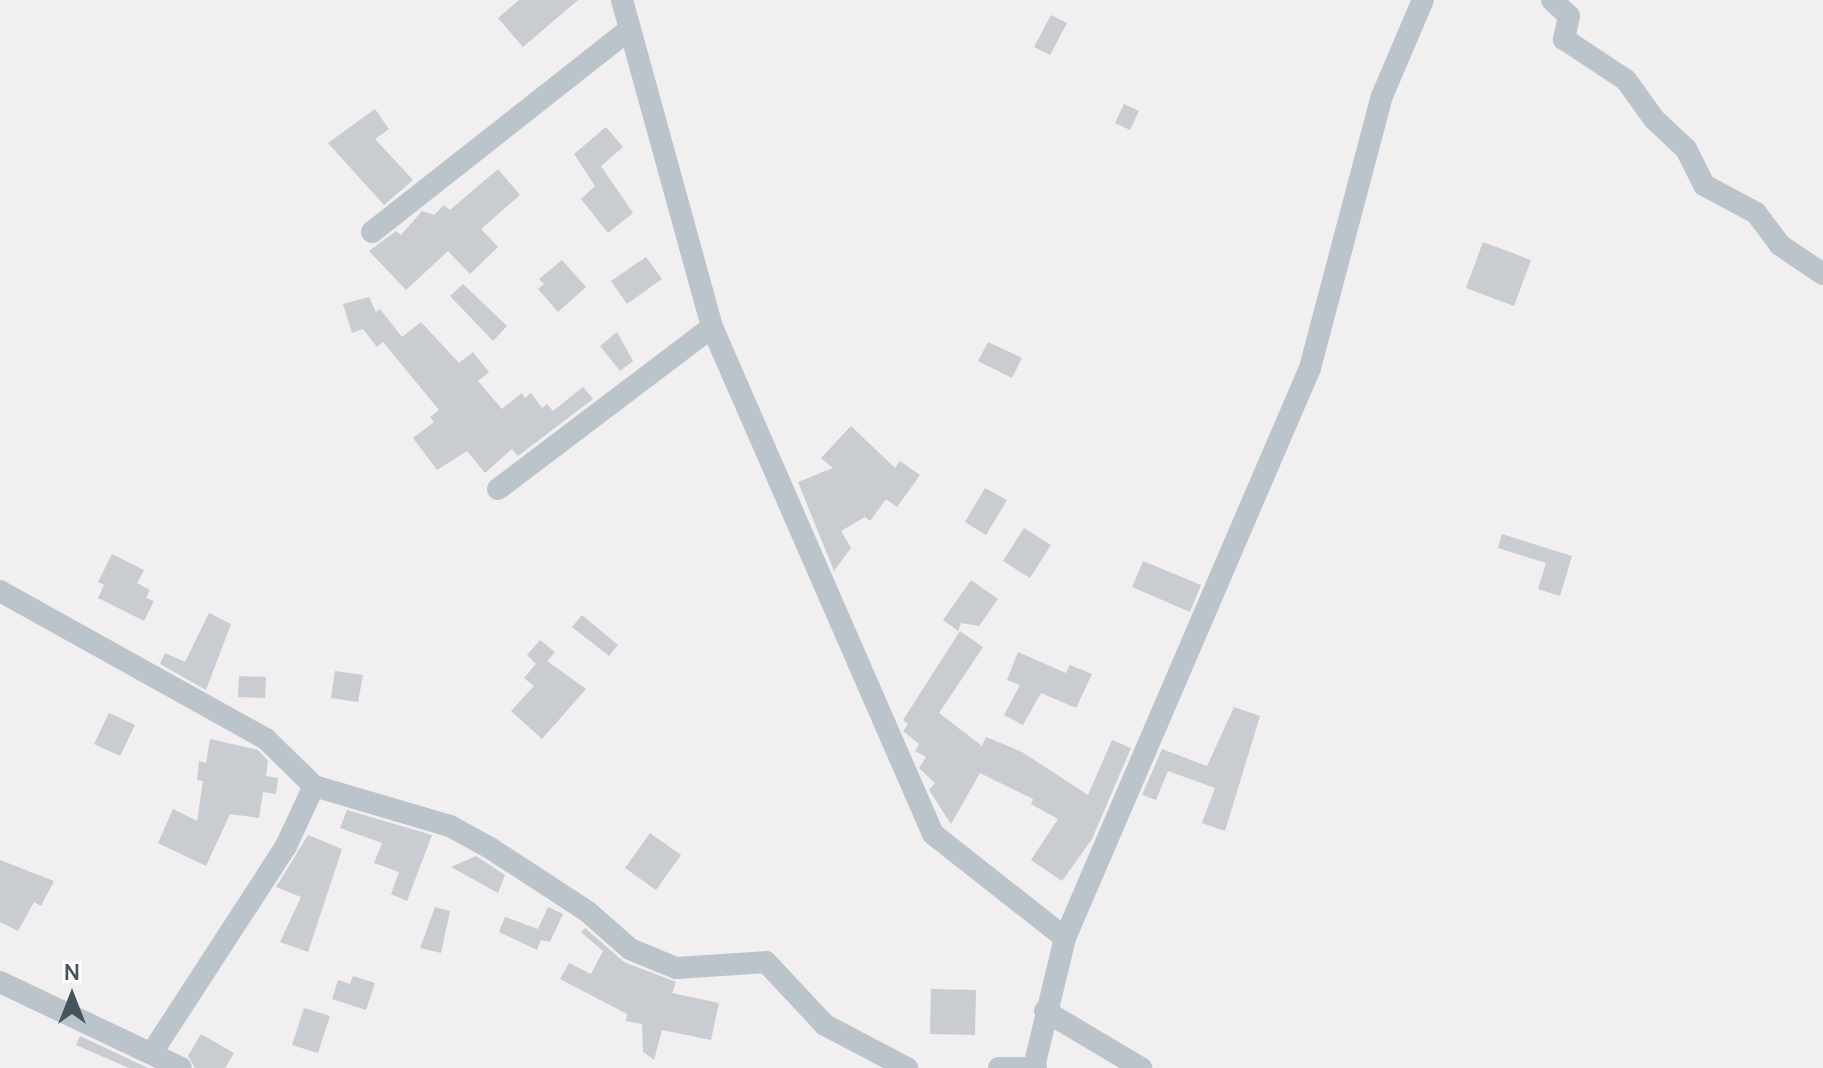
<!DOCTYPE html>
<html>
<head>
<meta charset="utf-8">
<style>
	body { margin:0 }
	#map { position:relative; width:1823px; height:1068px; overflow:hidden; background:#f1efef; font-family:Manrope,sans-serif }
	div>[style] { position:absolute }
	.building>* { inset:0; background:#c9ccd1 }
	.minor>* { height:22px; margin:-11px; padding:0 11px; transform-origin:11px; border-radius:11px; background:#bbc4cb }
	span { translate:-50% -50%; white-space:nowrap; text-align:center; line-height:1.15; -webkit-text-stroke:8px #fff; paint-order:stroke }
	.north { position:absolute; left:32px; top:956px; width:80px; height:80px; -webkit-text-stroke:6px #fff; paint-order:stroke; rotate:0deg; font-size:22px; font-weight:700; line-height:32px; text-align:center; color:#48545b }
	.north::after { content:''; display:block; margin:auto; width:28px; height:36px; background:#48545b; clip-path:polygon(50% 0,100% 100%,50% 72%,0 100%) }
</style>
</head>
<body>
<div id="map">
	<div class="building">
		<div style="clip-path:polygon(519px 0,578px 0,523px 47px,498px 18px)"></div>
		<div style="clip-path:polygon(1051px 15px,1067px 23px,1050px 55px,1034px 47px)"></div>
		<div style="clip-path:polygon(1124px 104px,1139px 111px,1130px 130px,1115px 123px)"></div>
		<div style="clip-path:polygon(375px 109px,389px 129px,375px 139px,413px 180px,384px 205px,328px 143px)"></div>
		<div style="clip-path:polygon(606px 127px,623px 147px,601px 166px,633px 213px,608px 233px,581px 199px,595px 186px,574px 154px)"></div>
		<div style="clip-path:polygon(498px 169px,520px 195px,481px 229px,498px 247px,470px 274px,448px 251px,406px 290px,369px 251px,396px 231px,401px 235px,422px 211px,434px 215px,444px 205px,450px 210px)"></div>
		<div style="clip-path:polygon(1483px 242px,1531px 260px,1514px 306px,1466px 288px)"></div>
		<div style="clip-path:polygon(646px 257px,662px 279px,627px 304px,611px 281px)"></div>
		<div style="clip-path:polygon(562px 260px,586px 287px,558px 312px,538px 289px,544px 284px,539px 279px)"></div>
		<div style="clip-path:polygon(463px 284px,507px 326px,493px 341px,450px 296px)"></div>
		<div style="clip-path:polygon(369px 297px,376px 312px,380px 309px,402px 337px,421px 322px,459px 363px,473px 352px,489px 372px,478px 381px,502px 409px,522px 393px,525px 398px,531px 393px,542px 408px,547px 404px,553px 411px,583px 387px,593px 399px,518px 456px,512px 449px,485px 473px,467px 451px,437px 470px,413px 438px,434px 422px,430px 417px,439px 410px,383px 342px,377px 347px,363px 329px,352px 333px,343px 304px)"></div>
		<div style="clip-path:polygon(617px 332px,633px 361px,620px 371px,600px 346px)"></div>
		<div style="clip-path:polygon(988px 342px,1022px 358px,1012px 378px,978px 361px)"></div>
		<div style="clip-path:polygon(851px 426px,895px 468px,900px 461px,920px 475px,897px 507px,886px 499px,870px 521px,865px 517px,841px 531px,851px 548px,834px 571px,798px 482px,833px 468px,821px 458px)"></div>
		<div style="clip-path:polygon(985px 488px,1007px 500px,986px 535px,965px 522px)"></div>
		<div style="clip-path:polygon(1024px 528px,1051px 545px,1030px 578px,1003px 561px)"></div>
		<div style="clip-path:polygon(1502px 534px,1572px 556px,1560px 596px,1538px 589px,1546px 563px,1498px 548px)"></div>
		<div style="clip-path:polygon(112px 554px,144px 570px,137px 583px,150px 590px,146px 598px,154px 601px,144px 621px,98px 598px,104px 585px,98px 582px)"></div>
		<div style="clip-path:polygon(1143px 561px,1201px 585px,1190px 612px,1132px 587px)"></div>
		<div style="clip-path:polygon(971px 580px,998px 599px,979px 626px,961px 623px,958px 631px,943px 620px)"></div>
		<div style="clip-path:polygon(209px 613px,231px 624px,206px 690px,160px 664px,165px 653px,185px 662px)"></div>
		<div style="clip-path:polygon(582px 615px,618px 645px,609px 656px,572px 627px)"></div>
		<div style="clip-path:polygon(960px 631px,983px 647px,939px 713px,982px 746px,986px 737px,1022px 752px,1088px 795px,1112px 740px,1131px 748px,1092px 839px,1062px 881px,1031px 860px,1058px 819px,1031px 804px,1033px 799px,980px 773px,951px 824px,929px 790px,935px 783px,919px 768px,926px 757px,915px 751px,919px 744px,903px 731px,908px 724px,903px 720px)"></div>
		<div style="clip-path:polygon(540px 640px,555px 652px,547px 661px,586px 689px,542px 739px,511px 711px,534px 686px,524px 678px,536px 664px,527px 655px)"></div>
		<div style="clip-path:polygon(1018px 652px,1066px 673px,1070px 665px,1092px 674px,1076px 708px,1041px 693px,1023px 725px,1004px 715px,1020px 685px,1007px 680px)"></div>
		<div style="clip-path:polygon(335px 671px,363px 675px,358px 702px,331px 698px)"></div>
		<div style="clip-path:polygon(239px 676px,266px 677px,265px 698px,238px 697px)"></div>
		<div style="clip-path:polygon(1234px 707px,1260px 716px,1225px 831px,1202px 823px,1215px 788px,1168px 771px,1156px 800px,1142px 795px,1162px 749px,1207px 766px)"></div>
		<div style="clip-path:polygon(109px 713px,135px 725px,120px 756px,94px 744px)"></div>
		<div style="clip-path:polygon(210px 739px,258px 750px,268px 761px,266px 776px,278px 778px,276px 794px,263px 792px,259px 818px,230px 814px,206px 866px,158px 843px,173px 809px,197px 821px,203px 781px,197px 780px,199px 761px,206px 763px)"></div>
		<div style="clip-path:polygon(347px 810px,432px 835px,407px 901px,391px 894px,399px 872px,374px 863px,382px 843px,340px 828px)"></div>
		<div style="clip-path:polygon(650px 833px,681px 855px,656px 890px,625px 868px)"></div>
		<div style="clip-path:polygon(308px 835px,342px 849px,308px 952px,280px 942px,301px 897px,276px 887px)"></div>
		<div style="clip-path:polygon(476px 856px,505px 875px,498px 893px,451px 867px)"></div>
		<div style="clip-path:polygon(0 860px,54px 881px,41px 906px,34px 902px,18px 931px,0 922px)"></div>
		<div style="clip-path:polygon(435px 907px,450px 911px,441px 953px,420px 948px)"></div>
		<div style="clip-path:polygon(548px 907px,563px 914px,550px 942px,541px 940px,537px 950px,499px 932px,505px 917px,538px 929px)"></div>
		<div style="clip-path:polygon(585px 928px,624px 962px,676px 982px,672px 993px,719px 1003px,711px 1040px,662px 1030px,654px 1060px,643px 1052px,642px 1024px,626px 1021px,627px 1014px,560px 979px,569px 963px,591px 974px,603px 951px,581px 932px)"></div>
		<div style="clip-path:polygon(353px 976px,375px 983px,366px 1010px,332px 999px,338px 980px,350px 984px)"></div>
		<div style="clip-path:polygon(931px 989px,976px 990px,975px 1035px,930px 1034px)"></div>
		<div style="clip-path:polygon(304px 1008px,330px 1016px,318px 1053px,292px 1045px)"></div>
		<div style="clip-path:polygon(201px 1034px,234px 1053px,225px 1068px,195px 1068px,188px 1056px)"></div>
		<div style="clip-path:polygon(80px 1036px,148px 1068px,129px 1068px,76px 1045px)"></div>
	</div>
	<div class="minor">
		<div style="left:622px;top:0;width:339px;rotate:74.6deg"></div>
		<div style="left:712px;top:327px;width:553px;rotate:66.45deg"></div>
		<div style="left:933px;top:834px;width:168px;rotate:38.2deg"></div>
		<div style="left:1552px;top:0;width:23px;rotate:43deg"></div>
		<div style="left:1569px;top:16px;width:24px;rotate:102deg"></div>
		<div style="left:1564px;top:39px;width:74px;rotate:33.5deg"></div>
		<div style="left:1626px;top:80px;width:48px;rotate:54.3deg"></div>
		<div style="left:1654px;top:119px;width:44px;rotate:43.2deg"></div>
		<div style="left:1686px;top:149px;width:40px;rotate:63.4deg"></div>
		<div style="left:1704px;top:185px;width:59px;rotate:28.3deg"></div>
		<div style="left:1756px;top:213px;width:40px;rotate:53deg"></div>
		<div style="left:1780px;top:245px;width:52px;rotate:34deg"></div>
		<div style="left:372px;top:232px;width:328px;rotate:-38.2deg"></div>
		<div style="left:498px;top:489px;width:268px;rotate:-37.1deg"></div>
		<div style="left:0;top:591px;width:304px;rotate:29.1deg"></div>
		<div style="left:266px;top:739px;width:67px;rotate:44.4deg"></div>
		<div style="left:314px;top:786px;width:142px;rotate:16.4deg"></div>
		<div style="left:450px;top:826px;width:46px;rotate:28.8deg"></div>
		<div style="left:490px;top:848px;width:117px;rotate:33.1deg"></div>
		<div style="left:588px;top:912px;width:56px;rotate:41.4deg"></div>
		<div style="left:630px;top:949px;width:50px;rotate:22.4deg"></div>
		<div style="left:676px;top:968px;width:90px;rotate:-3.8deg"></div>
		<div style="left:766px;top:962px;width:86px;rotate:46.9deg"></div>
		<div style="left:825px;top:1025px;width:93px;rotate:27.7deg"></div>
		<div style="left:0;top:982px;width:200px;rotate:25.4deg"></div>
		<div style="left:1045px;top:1011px;width:112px;rotate:30.7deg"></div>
		<div style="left:153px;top:1051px;width:244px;rotate:-57deg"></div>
		<div style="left:286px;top:846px;width:66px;rotate:-65deg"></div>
		<div style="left:1034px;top:1067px;width:133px;rotate:-76.5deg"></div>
		<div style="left:1065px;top:938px;width:620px;rotate:-66.74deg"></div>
		<div style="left:1310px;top:368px;width:281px;rotate:-75.2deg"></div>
		<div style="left:1382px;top:96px;width:104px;rotate:-66.9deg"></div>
		<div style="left:999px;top:1068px;width:37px"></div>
	</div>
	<div class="north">N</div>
</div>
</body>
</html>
